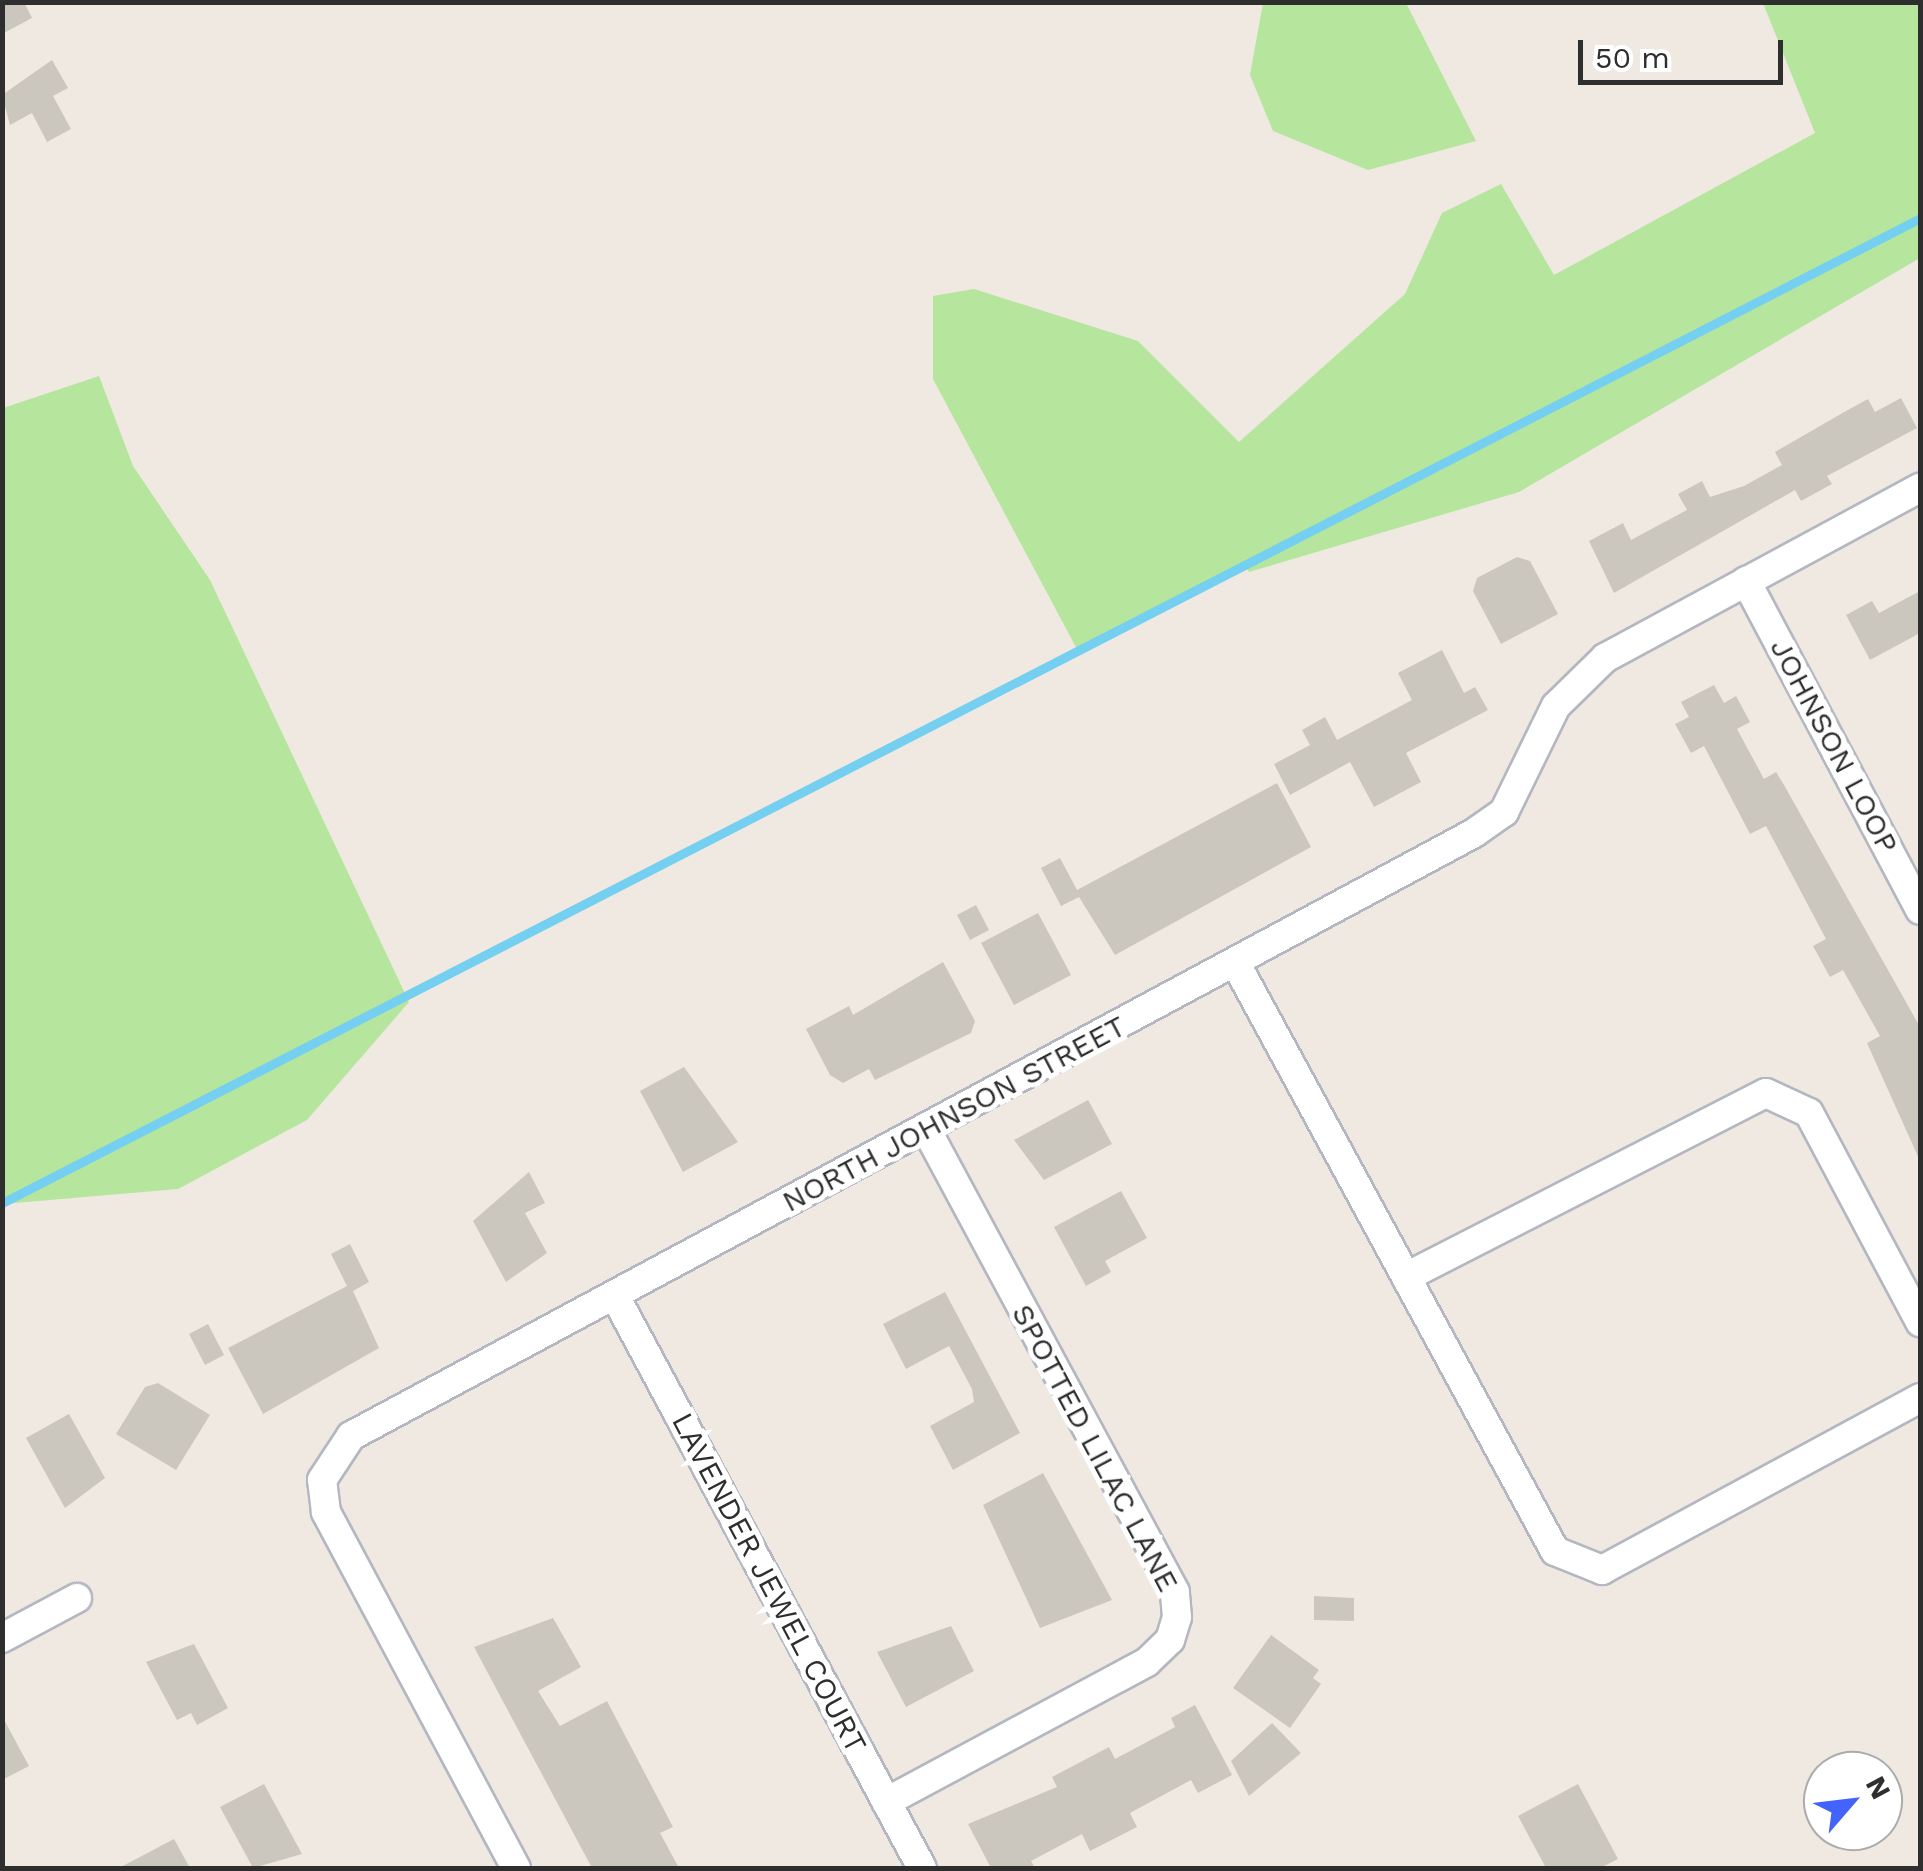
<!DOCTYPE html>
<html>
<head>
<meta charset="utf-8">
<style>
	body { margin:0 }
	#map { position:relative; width:1923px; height:1871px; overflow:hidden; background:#efe9e1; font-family:"Work Sans",sans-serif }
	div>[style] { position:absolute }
	.green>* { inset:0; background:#b6e59e }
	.stream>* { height:9px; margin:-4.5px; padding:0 4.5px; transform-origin:4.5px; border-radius:4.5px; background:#75cff0 }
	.building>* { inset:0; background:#cbc7bf }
	.roads { filter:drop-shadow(2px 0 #b4b7c1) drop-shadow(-2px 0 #b4b7c1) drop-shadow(0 2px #b4b7c1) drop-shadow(0 -2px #b4b7c1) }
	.street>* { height:28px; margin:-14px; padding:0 14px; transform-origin:14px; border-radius:14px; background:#fff }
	span { translate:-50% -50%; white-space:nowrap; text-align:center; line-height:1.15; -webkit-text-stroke:10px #fff; paint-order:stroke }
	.street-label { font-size:30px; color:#2e2e2e }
	.frame { position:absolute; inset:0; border:5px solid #2e2e2e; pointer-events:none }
	.north { position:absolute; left:1803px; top:1751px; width:100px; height:100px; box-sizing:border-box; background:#fff; border:2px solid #ababab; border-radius:50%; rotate:62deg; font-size:28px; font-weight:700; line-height:40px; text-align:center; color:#2e2e2e }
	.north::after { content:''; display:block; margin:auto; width:35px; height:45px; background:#4264fb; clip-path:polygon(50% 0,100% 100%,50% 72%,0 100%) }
	.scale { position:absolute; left:1578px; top:40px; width:205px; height:45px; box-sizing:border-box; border:5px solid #2e2e2e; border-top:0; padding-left:12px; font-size:30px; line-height:35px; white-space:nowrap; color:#2e2e2e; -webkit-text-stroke:8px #fff; paint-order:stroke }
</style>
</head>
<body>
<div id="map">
	<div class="green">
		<div style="clip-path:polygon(1263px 3px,1406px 3px,1476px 141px,1368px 170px,1273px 131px,1250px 75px)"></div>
		<div style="clip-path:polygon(1763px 3px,1920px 3px,1920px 258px,1519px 492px,1249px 572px,1244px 564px,1078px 651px,933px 379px,933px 296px,974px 289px,1138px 341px,1239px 442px,1405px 294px,1442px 213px,1501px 184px,1554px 275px,1815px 133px)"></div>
		<div style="clip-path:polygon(99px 376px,133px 466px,210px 580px,409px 1002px,307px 1120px,178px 1189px,3px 1204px,3px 408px)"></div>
	</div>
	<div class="stream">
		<div style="left:2px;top:1203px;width:2156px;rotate:-27.18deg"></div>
	</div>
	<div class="building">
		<div style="clip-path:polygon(2px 2px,24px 2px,32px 18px,2px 34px)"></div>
		<div style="clip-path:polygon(52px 60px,68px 88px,53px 96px,71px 129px,47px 142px,32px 113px,10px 125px,2px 95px)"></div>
		<div style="clip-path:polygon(1901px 398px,1917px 428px,1827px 476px,1832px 484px,1801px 501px,1795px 490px,1614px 593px,1589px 541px,1623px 523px,1631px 540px,1687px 510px,1678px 494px,1702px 481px,1710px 497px,1744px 486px,1782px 465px,1775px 452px,1846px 411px,1868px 399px,1875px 412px)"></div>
		<div style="clip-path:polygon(1517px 557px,1530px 561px,1558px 614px,1501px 644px,1473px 591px,1477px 578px)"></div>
		<div style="clip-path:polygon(1920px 591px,1920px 633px,1870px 660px,1846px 615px,1872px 601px,1879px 613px)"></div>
		<div style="clip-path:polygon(1442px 650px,1464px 693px,1475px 687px,1488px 710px,1406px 753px,1421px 782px,1374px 807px,1350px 762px,1290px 795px,1274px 764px,1310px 745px,1302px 730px,1325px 717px,1337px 740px,1412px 700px,1398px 673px)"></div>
		<div style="clip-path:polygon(1714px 685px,1724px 703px,1736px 696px,1750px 722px,1737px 729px,1764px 779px,1776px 772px,1784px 785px,1920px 1027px,1920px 1161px,1867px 1043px,1880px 1036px,1843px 970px,1830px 977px,1813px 946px,1826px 939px,1766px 826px,1750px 834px,1704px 746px,1691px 753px,1675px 724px,1689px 717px,1681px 702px)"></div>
		<div style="clip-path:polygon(1277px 783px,1311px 847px,1115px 955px,1079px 897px,1061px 906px,1041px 868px,1060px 858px,1077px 890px)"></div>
		<div style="clip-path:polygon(976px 905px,989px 930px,970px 940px,957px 915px)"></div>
		<div style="clip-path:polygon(1038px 913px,1071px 975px,1014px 1005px,981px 943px)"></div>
		<div style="clip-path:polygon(943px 962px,975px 1021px,971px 1033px,875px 1080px,869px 1069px,843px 1083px,830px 1075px,806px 1029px,849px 1006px,853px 1015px)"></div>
		<div style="clip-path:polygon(684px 1067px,738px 1142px,683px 1172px,640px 1091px)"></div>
		<div style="clip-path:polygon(1088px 1100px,1112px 1144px,1044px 1180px,1014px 1140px)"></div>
		<div style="clip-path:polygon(529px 1172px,545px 1203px,525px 1213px,547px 1253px,506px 1282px,473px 1221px)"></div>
		<div style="clip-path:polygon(1121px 1191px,1147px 1238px,1105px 1261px,1111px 1272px,1086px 1286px,1054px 1227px)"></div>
		<div style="clip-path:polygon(350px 1244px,369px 1282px,353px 1291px,379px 1348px,263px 1414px,228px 1348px,347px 1286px,331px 1254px)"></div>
		<div style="clip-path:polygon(945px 1292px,1020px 1433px,953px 1470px,930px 1426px,974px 1402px,972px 1389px,949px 1346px,906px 1369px,883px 1324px)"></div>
		<div style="clip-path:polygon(208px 1324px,224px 1355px,205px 1365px,189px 1334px)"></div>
		<div style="clip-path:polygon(158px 1383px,210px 1415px,176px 1470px,116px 1434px,145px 1387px)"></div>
		<div style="clip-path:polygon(69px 1414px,105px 1478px,65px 1508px,26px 1438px)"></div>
		<div style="clip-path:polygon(1043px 1473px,1112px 1600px,1040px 1628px,983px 1505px)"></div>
		<div style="clip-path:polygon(1314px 1596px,1354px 1598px,1354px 1621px,1314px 1620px)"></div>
		<div style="clip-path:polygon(553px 1618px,581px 1667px,538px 1691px,560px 1726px,607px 1701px,673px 1827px,660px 1833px,679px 1868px,592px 1868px,474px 1647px)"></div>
		<div style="clip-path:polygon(951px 1626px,974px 1671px,906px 1707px,877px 1652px)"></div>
		<div style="clip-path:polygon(1271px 1635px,1319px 1670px,1313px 1678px,1321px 1684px,1290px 1728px,1233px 1688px)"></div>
		<div style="clip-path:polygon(194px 1644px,228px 1708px,197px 1725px,191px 1713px,177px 1720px,146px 1662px)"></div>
		<div style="clip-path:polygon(1195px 1705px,1232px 1775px,1198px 1793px,1191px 1780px,1130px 1813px,1137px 1827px,1090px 1851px,1082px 1834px,1031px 1861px,1035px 1868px,991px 1868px,968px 1824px,1057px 1787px,1052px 1777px,1109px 1747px,1115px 1759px,1175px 1727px,1171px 1718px)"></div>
		<div style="clip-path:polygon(2px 1716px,29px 1766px,2px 1780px)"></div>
		<div style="clip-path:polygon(1272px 1723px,1301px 1753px,1249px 1796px,1231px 1761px)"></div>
		<div style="clip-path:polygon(264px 1784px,302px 1854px,253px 1868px,220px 1807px)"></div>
		<div style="clip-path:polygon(1578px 1784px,1618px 1859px,1600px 1868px,1546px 1868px,1518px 1816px)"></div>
		<div style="clip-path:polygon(174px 1839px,190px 1868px,119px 1868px)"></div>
	</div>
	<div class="roads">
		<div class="street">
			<div style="left:1746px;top:581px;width:372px;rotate:62.1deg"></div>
			<div style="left:1235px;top:962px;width:670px;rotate:61.49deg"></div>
			<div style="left:1555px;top:1551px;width:51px;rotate:22deg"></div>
			<div style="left:1602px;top:1570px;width:362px;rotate:-28.4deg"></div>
			<div style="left:1406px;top:1277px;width:404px;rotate:-27.1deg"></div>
			<div style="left:1766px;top:1093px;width:47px;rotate:24.9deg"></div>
			<div style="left:1809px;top:1113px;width:237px;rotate:62deg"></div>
			<div style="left:615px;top:1296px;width:649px;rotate:61.78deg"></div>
			<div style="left:2px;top:1638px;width:85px;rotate:-28.1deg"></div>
			<div style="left:886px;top:1802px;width:296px;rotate:-28.2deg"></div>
			<div style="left:1147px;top:1662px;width:32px;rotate:-44deg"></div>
			<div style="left:1170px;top:1640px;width:24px;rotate:-73deg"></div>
			<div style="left:1177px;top:1617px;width:25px;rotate:-95deg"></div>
			<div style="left:1175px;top:1592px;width:526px;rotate:-118.27deg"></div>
			<div style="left:516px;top:1868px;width:404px;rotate:-118.1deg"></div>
			<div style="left:326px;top:1512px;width:32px;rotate:-97deg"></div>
			<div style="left:322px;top:1480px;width:53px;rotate:-56.6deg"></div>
			<div style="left:351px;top:1436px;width:1275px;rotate:-28.23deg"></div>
			<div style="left:1474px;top:833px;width:37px;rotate:-35deg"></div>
			<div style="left:1504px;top:812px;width:118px;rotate:-63.9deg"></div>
			<div style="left:1556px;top:706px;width:69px;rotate:-44.4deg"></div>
			<div style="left:1605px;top:658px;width:358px;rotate:-28.4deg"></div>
		</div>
	</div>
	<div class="street-label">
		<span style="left:1834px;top:746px;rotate:62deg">JOHNSON LOOP</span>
		<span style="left:954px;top:1114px;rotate:-28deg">NORTH JOHNSON STREET</span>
		<span style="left:1095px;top:1448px;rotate:62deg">SPOTTED LILAC LANE</span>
		<span style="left:769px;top:1583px;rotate:62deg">LAVENDER JEWEL COURT</span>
	</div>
	<div class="frame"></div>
	<div class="north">N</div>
	<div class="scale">50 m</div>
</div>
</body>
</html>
